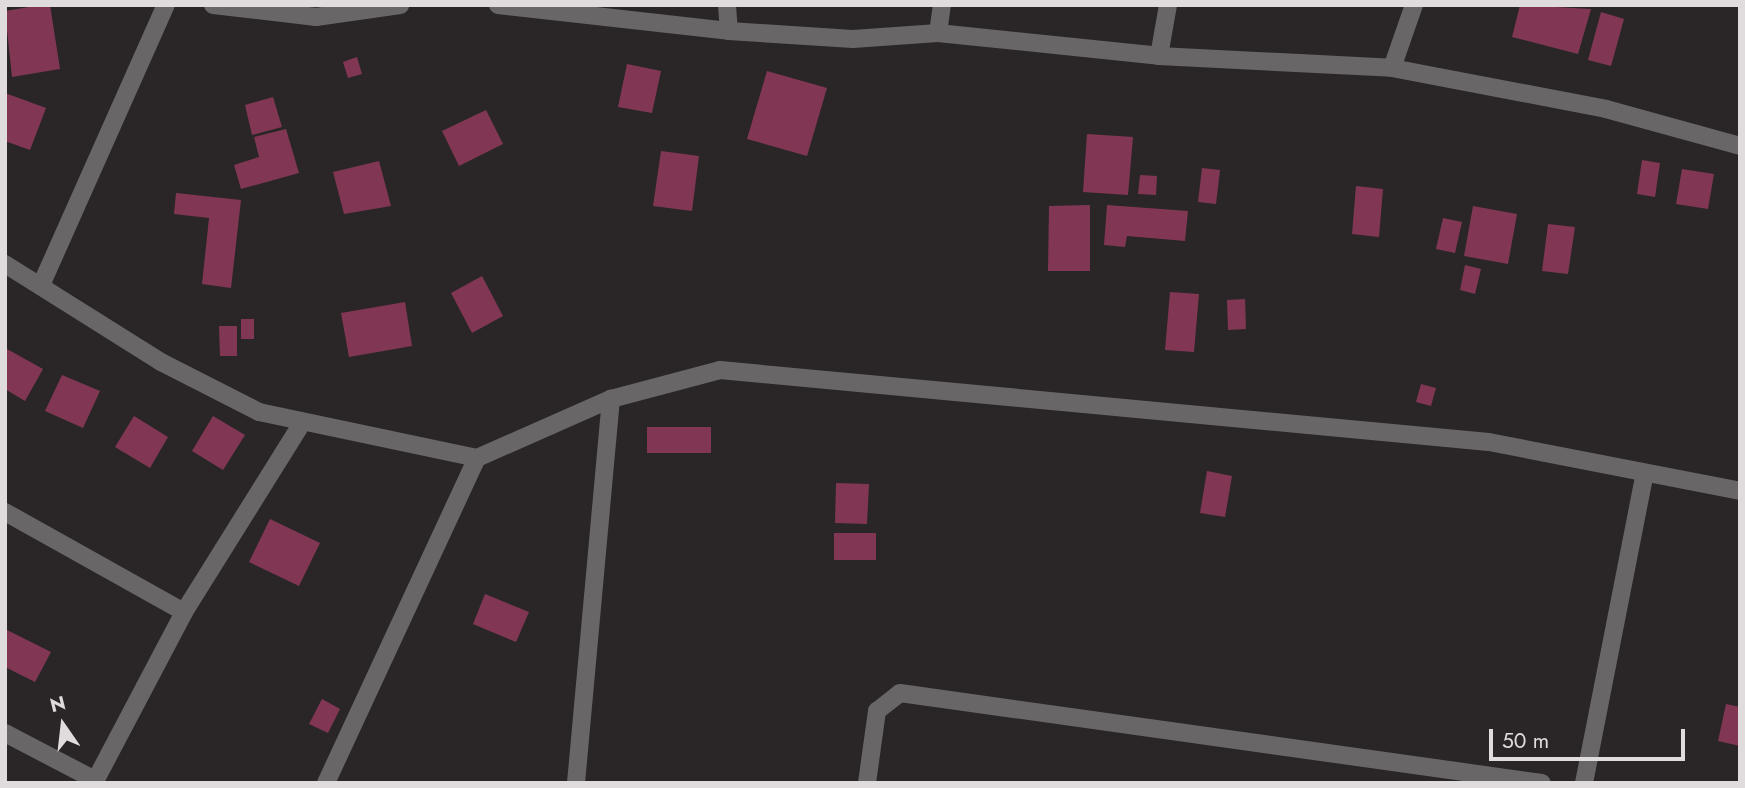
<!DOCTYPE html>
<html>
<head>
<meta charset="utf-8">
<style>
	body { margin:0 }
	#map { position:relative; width:1745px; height:788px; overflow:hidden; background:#2a2627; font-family:Jost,sans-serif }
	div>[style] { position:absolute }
	.building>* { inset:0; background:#813753 }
	.minor>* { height:18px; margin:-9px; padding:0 9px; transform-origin:9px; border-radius:9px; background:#696667 }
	span { translate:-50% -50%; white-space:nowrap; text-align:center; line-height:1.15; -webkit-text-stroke:6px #2a2627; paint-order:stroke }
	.frame { position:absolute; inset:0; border:7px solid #e0dcdd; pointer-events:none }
	.north { position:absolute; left:28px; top:690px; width:70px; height:70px; -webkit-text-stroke:5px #2a2627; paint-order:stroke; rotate:346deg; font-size:19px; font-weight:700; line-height:28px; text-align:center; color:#e0dcdd }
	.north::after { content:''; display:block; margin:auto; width:24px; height:32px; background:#e0dcdd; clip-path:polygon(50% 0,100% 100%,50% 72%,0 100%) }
	.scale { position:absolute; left:1489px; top:729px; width:196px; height:32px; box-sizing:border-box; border:4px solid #e0dcdd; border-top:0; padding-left:9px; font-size:21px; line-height:24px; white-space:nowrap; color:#e0dcdd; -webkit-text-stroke:5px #2a2627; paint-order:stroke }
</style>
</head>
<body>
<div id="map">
	<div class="building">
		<div style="clip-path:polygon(41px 5px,50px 5px,60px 69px,12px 77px,5px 11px)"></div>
		<div style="clip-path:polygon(1520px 5px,1591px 9px,1578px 54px,1512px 37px)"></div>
		<div style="clip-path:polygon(1601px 12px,1624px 19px,1611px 66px,1588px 60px)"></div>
		<div style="clip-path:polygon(357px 57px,362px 74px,348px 78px,343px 62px)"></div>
		<div style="clip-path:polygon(627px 64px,661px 71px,652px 113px,618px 107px)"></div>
		<div style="clip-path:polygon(767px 71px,827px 88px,807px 156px,747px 139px)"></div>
		<div style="clip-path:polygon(5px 93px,46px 108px,30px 150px,5px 141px)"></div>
		<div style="clip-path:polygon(273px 97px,282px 127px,252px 135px,245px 105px)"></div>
		<div style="clip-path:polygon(486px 110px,503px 144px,459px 166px,442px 131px)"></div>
		<div style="clip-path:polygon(286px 129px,299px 173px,241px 189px,234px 165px,259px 157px,254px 137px)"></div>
		<div style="clip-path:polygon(1087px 134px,1133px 137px,1128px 195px,1083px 192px)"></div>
		<div style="clip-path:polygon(661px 151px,699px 156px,692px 211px,653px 206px)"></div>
		<div style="clip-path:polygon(1642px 160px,1660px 163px,1655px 197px,1637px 194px)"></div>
		<div style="clip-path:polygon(379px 161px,391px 206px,344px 214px,333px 172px)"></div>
		<div style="clip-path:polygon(1202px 168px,1220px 170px,1216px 204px,1198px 202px)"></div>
		<div style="clip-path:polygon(1682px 169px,1714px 174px,1708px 209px,1676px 204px)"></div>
		<div style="clip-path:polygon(1140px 175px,1157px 176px,1156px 195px,1138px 194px)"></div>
		<div style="clip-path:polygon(1356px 186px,1383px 189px,1379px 237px,1352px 234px)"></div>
		<div style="clip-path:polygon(176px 193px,241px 200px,231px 288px,202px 284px,209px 218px,174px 214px)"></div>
		<div style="clip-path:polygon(1090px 205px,1090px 271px,1048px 271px,1049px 206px)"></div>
		<div style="clip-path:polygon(1107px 205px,1188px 211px,1185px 241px,1127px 236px,1125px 247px,1104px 245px)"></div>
		<div style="clip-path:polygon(1473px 206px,1517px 214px,1508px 264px,1464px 256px)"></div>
		<div style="clip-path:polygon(1443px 218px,1462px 222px,1455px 253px,1436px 249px)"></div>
		<div style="clip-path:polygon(1548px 224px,1575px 227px,1568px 274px,1542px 271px)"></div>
		<div style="clip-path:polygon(1465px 265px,1481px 269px,1475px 294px,1460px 290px)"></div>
		<div style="clip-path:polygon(482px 276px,503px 316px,472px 333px,451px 293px)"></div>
		<div style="clip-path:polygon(1170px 292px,1199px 294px,1194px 352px,1165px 350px)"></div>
		<div style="clip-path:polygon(1245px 299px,1246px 329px,1228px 330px,1227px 300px)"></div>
		<div style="clip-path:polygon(405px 302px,412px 346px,349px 357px,341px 313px)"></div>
		<div style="clip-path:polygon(241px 319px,254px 319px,254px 339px,241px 339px)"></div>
		<div style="clip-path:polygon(219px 326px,237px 326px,237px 356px,220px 356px)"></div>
		<div style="clip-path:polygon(7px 349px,43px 369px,25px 401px,5px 389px)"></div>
		<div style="clip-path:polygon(62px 375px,100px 391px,83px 428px,45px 411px)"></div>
		<div style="clip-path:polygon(1421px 384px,1436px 388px,1431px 406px,1416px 402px)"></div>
		<div style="clip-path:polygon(134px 416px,168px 437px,150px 468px,115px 447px)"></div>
		<div style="clip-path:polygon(213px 416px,245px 435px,223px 470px,192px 451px)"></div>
		<div style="clip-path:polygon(647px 427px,711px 427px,711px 453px,647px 453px)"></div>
		<div style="clip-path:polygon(1207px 471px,1232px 476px,1225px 517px,1200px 513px)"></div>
		<div style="clip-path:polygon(836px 483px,869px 484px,867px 524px,835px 523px)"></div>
		<div style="clip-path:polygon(270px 519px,320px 543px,299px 586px,249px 562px)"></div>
		<div style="clip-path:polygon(834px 533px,876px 533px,876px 560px,834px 560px)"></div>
		<div style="clip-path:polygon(485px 594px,529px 612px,516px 642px,473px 624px)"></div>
		<div style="clip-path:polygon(5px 629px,51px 652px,35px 682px,5px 667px)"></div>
		<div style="clip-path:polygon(322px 699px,340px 709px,328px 733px,309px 724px)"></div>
		<div style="clip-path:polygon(1726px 704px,1740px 707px,1740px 746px,1718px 741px)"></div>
	</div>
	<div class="minor">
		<div style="left:213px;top:5px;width:104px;rotate:6.6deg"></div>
		<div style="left:316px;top:17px;width:85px;rotate:-8.1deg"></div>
		<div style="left:498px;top:5px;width:232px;rotate:6.4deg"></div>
		<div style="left:729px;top:31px;width:124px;rotate:3.7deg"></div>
		<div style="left:853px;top:39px;width:85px;rotate:-4deg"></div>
		<div style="left:938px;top:33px;width:222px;rotate:5.9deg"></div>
		<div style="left:1159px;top:56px;width:233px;rotate:2.9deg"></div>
		<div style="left:1392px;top:68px;width:218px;rotate:10.8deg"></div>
		<div style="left:1606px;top:109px;width:139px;rotate:15.4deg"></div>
		<div style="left:727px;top:5px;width:26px;rotate:86deg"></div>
		<div style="left:938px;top:33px;width:28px;rotate:-82deg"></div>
		<div style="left:1159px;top:56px;width:52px;rotate:-80deg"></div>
		<div style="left:1392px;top:68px;width:67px;rotate:-70.8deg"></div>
		<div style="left:5px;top:264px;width:184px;rotate:32.1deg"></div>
		<div style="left:161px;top:362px;width:110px;rotate:27deg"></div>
		<div style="left:259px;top:412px;width:223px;rotate:11.9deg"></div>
		<div style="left:477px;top:458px;width:146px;rotate:-23.8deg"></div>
		<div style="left:611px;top:399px;width:113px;rotate:-14.9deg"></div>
		<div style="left:720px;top:370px;width:772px;rotate:5.35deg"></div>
		<div style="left:1489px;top:442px;width:256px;rotate:11deg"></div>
		<div style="left:42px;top:283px;width:304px;rotate:-66deg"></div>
		<div style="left:5px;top:512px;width:205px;rotate:29.2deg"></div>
		<div style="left:5px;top:733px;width:102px;rotate:27.6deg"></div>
		<div style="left:94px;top:783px;width:193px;rotate:-62.2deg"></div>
		<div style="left:184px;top:612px;width:221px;rotate:-58deg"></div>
		<div style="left:326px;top:783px;width:358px;rotate:-65.1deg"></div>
		<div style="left:576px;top:783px;width:386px;rotate:-84.8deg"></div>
		<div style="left:867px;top:783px;width:73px;rotate:-82.1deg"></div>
		<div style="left:877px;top:711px;width:29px;rotate:-38deg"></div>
		<div style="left:900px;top:693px;width:648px;rotate:7.98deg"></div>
		<div style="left:1584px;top:783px;width:313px;rotate:-78.9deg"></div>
	</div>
	<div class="frame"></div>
	<div class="north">N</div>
	<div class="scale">50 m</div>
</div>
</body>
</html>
